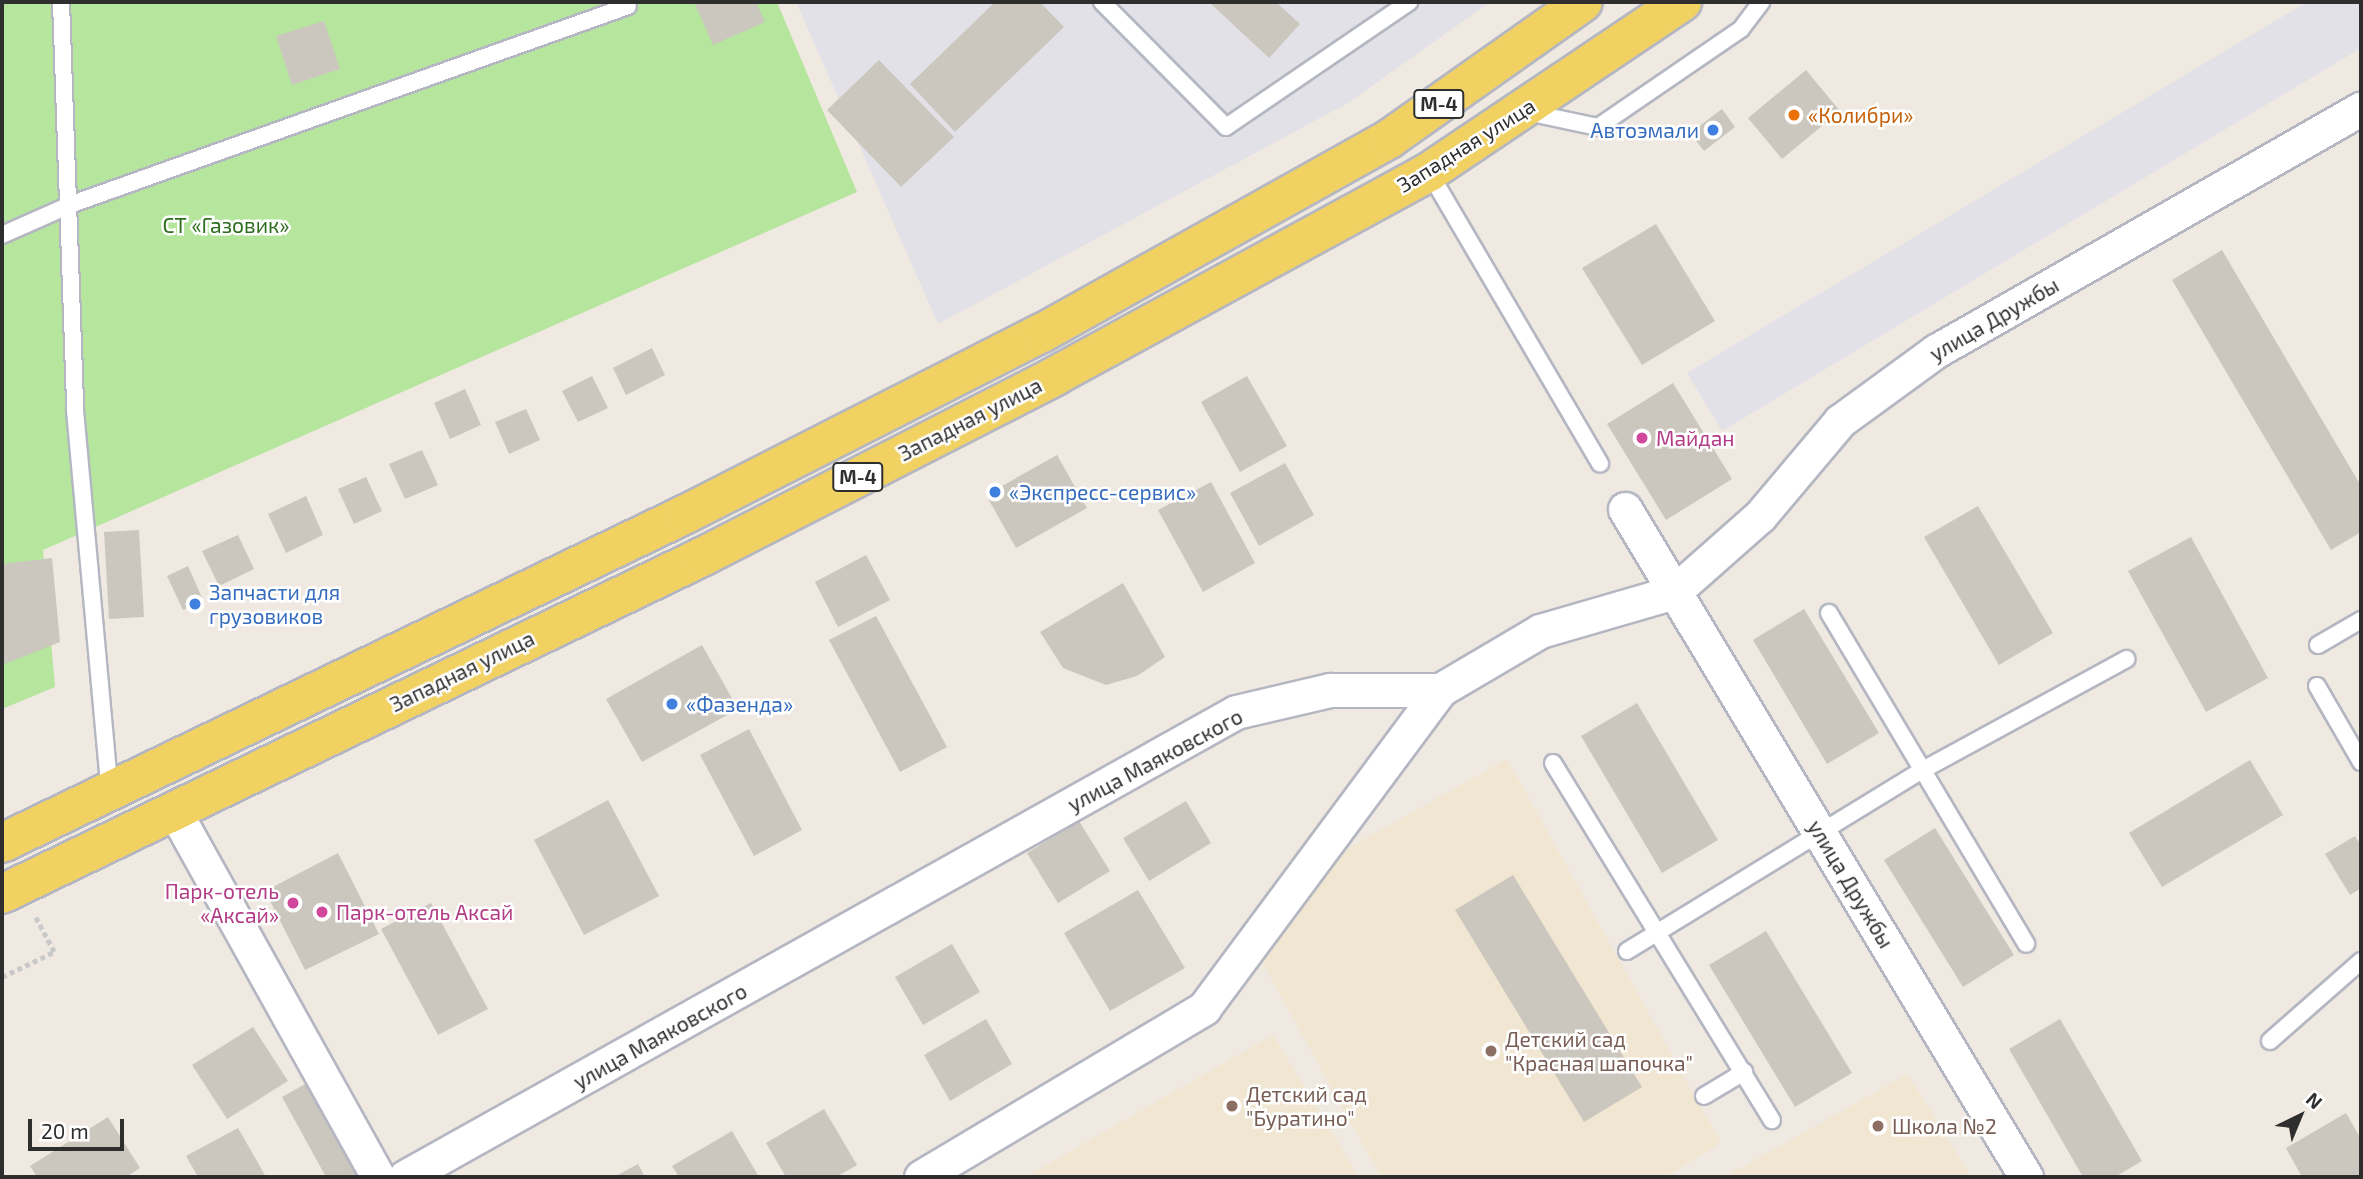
<!DOCTYPE html>
<html>
<head>
<meta charset="utf-8">
<style>
	body { margin:0 }
	#map { position:relative; width:2363px; height:1179px; overflow:hidden; background:#efe9e1; font-family:"Exo 2",sans-serif }
	div>[style] { position:absolute }
	.industrial>* { inset:0; background:#e3e1e8 }
	.education>* { inset:0; background:#f0e6d1 }
	.green>* { inset:0; background:#b6e59e }
	.building>* { inset:0; background:#cbc7bf }
	.path>* { height:4.5px; margin-top:-2.25px; transform-origin:0; background:repeating-linear-gradient(90deg,#c9c9c9 0 5px,transparent 0 8.5px) }
	.roads { filter:drop-shadow(2px 0 #b4b7c1) drop-shadow(-2px 0 #b4b7c1) drop-shadow(0 2px #b4b7c1) drop-shadow(0 -2px #b4b7c1) }
	.lane>* { height:16px; margin:-8px; padding:0 8px; transform-origin:8px; border-radius:8px; background:#fff }
	.street>* { height:33px; margin:-16.5px; padding:0 16.5px; transform-origin:16.5px; border-radius:16.5px; background:#fff }
	.primary>* { height:38px; margin:-19px; padding:0 19px; transform-origin:19px; border-radius:19px; background:#f2d163 }
	.dots>* { width:19px; height:19px; translate:-50% -50%; box-sizing:border-box; border:4px solid #fff; border-radius:50% }
	span { translate:-50% -50%; white-space:nowrap; text-align:center; line-height:1.15; -webkit-text-stroke:5px #fff; paint-order:stroke }
	.shield-label span { padding:2px 5px; background:#fff; border:2px solid; border-radius:5px; -webkit-text-stroke-width:0 }
	.shield-label { font-size:19px; color:#2e2e2e; font-weight:700 }
	.food-label { font-size:21px; color:#c56008 }
	.left { translate:0 -50%; text-align:left }
	.shop-label { font-size:21px; color:#366cbe }
	.right { translate:-100% -50%; text-align:right }
	.street-label { font-size:21px; color:#2e2e2e }
	.park-label { font-size:21px; color:#2c6e1b }
	.hotel-label { font-size:21px; color:#b23c85 }
	.education-label { font-size:21px; color:#785e54 }
	.frame { position:absolute; inset:0; border:4px solid #2e2e2e; pointer-events:none }
	.north { position:absolute; left:2265px; top:1081px; width:70px; height:70px; -webkit-text-stroke:5px #fff; paint-order:stroke; rotate:43deg; font-size:19px; font-weight:700; line-height:28px; text-align:center; color:#2e2e2e }
	.north::after { content:''; display:block; margin:auto; width:24px; height:32px; background:#2e2e2e; clip-path:polygon(50% 0,100% 100%,50% 72%,0 100%) }
	.scale { position:absolute; left:28px; top:1119px; width:96px; height:32px; box-sizing:border-box; border:4px solid #2e2e2e; border-top:0; padding-left:9px; font-size:21px; line-height:24px; white-space:nowrap; color:#2e2e2e; -webkit-text-stroke:5px #fff; paint-order:stroke }
</style>
</head>
<body>
<div id="map">
	<div class="industrial">
		<div style="clip-path:polygon(796px 2px,1490px 2px,1348px 103px,938px 324px)"></div>
		<div style="clip-path:polygon(2307px 2px,2361px 2px,2361px 48px,1722px 431px,1687px 373px)"></div>
	</div>
	<div class="education">
		<div style="clip-path:polygon(1507px 759px,1721px 1143px,1665px 1177px,1381px 1177px,1261px 960px,1319px 865px)"></div>
		<div style="clip-path:polygon(1273px 1035px,1359px 1177px,1026px 1177px)"></div>
		<div style="clip-path:polygon(1908px 1074px,1971px 1177px,1725px 1177px)"></div>
	</div>
	<div class="green">
		<div style="clip-path:polygon(2px 2px,777px 2px,857px 192px,43px 550px,55px 687px,2px 709px)"></div>
	</div>
	<div class="building">
		<div style="clip-path:polygon(694px 2px,756px 2px,765px 22px,713px 45px)"></div>
		<div style="clip-path:polygon(995px 2px,1040px 2px,1064px 27px,955px 132px,910px 84px)"></div>
		<div style="clip-path:polygon(1209px 2px,1276px 2px,1300px 24px,1269px 58px)"></div>
		<div style="clip-path:polygon(324px 21px,340px 69px,292px 85px,276px 36px)"></div>
		<div style="clip-path:polygon(879px 60px,954px 137px,901px 187px,827px 110px)"></div>
		<div style="clip-path:polygon(1806px 70px,1840px 111px,1782px 159px,1748px 118px)"></div>
		<div style="clip-path:polygon(1722px 109px,1735px 127px,1704px 151px,1690px 133px)"></div>
		<div style="clip-path:polygon(1656px 224px,1715px 321px,1642px 365px,1582px 268px)"></div>
		<div style="clip-path:polygon(2222px 250px,2361px 486px,2361px 532px,2331px 550px,2172px 280px)"></div>
		<div style="clip-path:polygon(652px 348px,665px 375px,626px 395px,613px 368px)"></div>
		<div style="clip-path:polygon(592px 376px,608px 408px,578px 422px,562px 391px)"></div>
		<div style="clip-path:polygon(1247px 376px,1287px 446px,1240px 472px,1201px 402px)"></div>
		<div style="clip-path:polygon(1673px 383px,1732px 479px,1666px 520px,1607px 424px)"></div>
		<div style="clip-path:polygon(465px 389px,481px 425px,450px 439px,434px 403px)"></div>
		<div style="clip-path:polygon(526px 409px,540px 440px,509px 454px,495px 422px)"></div>
		<div style="clip-path:polygon(422px 450px,438px 485px,405px 499px,389px 464px)"></div>
		<div style="clip-path:polygon(1057px 455px,1087px 508px,1016px 548px,986px 495px)"></div>
		<div style="clip-path:polygon(1285px 463px,1314px 515px,1259px 546px,1230px 493px)"></div>
		<div style="clip-path:polygon(366px 477px,382px 511px,354px 524px,338px 489px)"></div>
		<div style="clip-path:polygon(1211px 482px,1255px 563px,1203px 592px,1158px 510px)"></div>
		<div style="clip-path:polygon(306px 496px,323px 535px,286px 553px,268px 514px)"></div>
		<div style="clip-path:polygon(1978px 506px,2053px 633px,1999px 665px,1924px 537px)"></div>
		<div style="clip-path:polygon(139px 530px,144px 617px,109px 619px,104px 532px)"></div>
		<div style="clip-path:polygon(238px 535px,254px 569px,219px 586px,202px 551px)"></div>
		<div style="clip-path:polygon(2191px 537px,2268px 678px,2206px 712px,2128px 571px)"></div>
		<div style="clip-path:polygon(866px 555px,890px 600px,838px 627px,815px 582px)"></div>
		<div style="clip-path:polygon(52px 558px,60px 642px,2px 665px,2px 564px)"></div>
		<div style="clip-path:polygon(188px 566px,203px 600px,183px 610px,167px 576px)"></div>
		<div style="clip-path:polygon(1123px 583px,1165px 657px,1137px 676px,1106px 685px,1063px 668px,1040px 632px)"></div>
		<div style="clip-path:polygon(1804px 609px,1879px 733px,1827px 764px,1753px 640px)"></div>
		<div style="clip-path:polygon(876px 616px,947px 747px,900px 772px,829px 640px)"></div>
		<div style="clip-path:polygon(702px 645px,738px 709px,642px 762px,606px 699px)"></div>
		<div style="clip-path:polygon(1637px 703px,1718px 840px,1662px 873px,1581px 736px)"></div>
		<div style="clip-path:polygon(749px 729px,802px 830px,754px 856px,700px 755px)"></div>
		<div style="clip-path:polygon(2250px 760px,2283px 815px,2162px 887px,2129px 833px)"></div>
		<div style="clip-path:polygon(608px 800px,659px 896px,584px 935px,534px 840px)"></div>
		<div style="clip-path:polygon(1186px 801px,1211px 843px,1149px 881px,1123px 838px)"></div>
		<div style="clip-path:polygon(1079px 821px,1110px 871px,1058px 903px,1027px 853px)"></div>
		<div style="clip-path:polygon(1935px 828px,2014px 955px,1963px 987px,1884px 860px)"></div>
		<div style="clip-path:polygon(2355px 836px,2361px 846px,2361px 888px,2350px 895px,2325px 854px)"></div>
		<div style="clip-path:polygon(338px 853px,379px 934px,305px 970px,265px 891px)"></div>
		<div style="clip-path:polygon(1513px 875px,1642px 1087px,1584px 1122px,1455px 910px)"></div>
		<div style="clip-path:polygon(1138px 890px,1185px 968px,1110px 1011px,1064px 933px)"></div>
		<div style="clip-path:polygon(431px 903px,488px 1009px,438px 1035px,381px 929px)"></div>
		<div style="clip-path:polygon(1766px 931px,1852px 1073px,1795px 1107px,1709px 965px)"></div>
		<div style="clip-path:polygon(952px 944px,980px 992px,923px 1025px,895px 977px)"></div>
		<div style="clip-path:polygon(986px 1019px,1012px 1064px,950px 1101px,924px 1055px)"></div>
		<div style="clip-path:polygon(2060px 1019px,2142px 1161px,2115px 1177px,2083px 1177px,2009px 1049px)"></div>
		<div style="clip-path:polygon(253px 1027px,288px 1081px,227px 1119px,192px 1065px)"></div>
		<div style="clip-path:polygon(314px 1079px,368px 1177px,326px 1177px,282px 1097px)"></div>
		<div style="clip-path:polygon(824px 1109px,857px 1165px,836px 1177px,786px 1177px,766px 1143px)"></div>
		<div style="clip-path:polygon(2346px 1113px,2361px 1139px,2361px 1177px,2302px 1177px,2286px 1148px)"></div>
		<div style="clip-path:polygon(108px 1117px,140px 1168px,126px 1177px,37px 1177px,30px 1166px)"></div>
		<div style="clip-path:polygon(238px 1128px,266px 1177px,198px 1177px,186px 1156px)"></div>
		<div style="clip-path:polygon(732px 1131px,759px 1177px,679px 1177px,672px 1166px)"></div>
		<div style="clip-path:polygon(638px 1164px,645px 1177px,614px 1177px)"></div>
	</div>
	<div class="path">
		<div style="left:2px;top:977px;width:58px;rotate:-25.7deg"></div>
		<div style="left:54px;top:952px;width:40px;rotate:-118deg"></div>
	</div>
	<div class="roads">
		<div class="lane">
			<div style="left:61px;top:2px;width:408px;rotate:88deg"></div>
			<div style="left:75px;top:410px;width:383px;rotate:84.8deg"></div>
			<div style="left:1102px;top:2px;width:176px;rotate:45.2deg"></div>
			<div style="left:1226px;top:127px;width:222px;rotate:-34.3deg"></div>
			<div style="left:1527px;top:112px;width:73px;rotate:11.9deg"></div>
			<div style="left:1598px;top:127px;width:173px;rotate:-34.4deg"></div>
			<div style="left:1741px;top:29px;width:34px;rotate:-53deg"></div>
			<div style="left:1429px;top:172px;width:338px;rotate:59.6deg"></div>
			<div style="left:2px;top:235px;width:77px;rotate:-23.9deg"></div>
			<div style="left:72px;top:204px;width:590px;rotate:-19.6deg"></div>
			<div style="left:1829px;top:613px;width:385px;rotate:59.2deg"></div>
			<div style="left:2318px;top:645px;width:50px;rotate:-30.2deg"></div>
			<div style="left:2317px;top:686px;width:88px;rotate:59.9deg"></div>
			<div style="left:1553px;top:763px;width:419px;rotate:58.5deg"></div>
			<div style="left:1627px;top:951px;width:345px;rotate:-31.5deg"></div>
			<div style="left:1921px;top:771px;width:234px;rotate:-28.6deg"></div>
			<div style="left:2270px;top:1041px;width:121px;rotate:-41.3deg"></div>
			<div style="left:1704px;top:1096px;width:47px;rotate:-31deg"></div>
		</div>
		<div class="street">
			<div style="left:1625px;top:509px;width:779px;rotate:59.02deg"></div>
			<div style="left:175px;top:812px;width:418px;rotate:60.9deg"></div>
			<div style="left:405px;top:1177px;width:952px;rotate:-29.23deg"></div>
			<div style="left:1236px;top:712px;width:97px;rotate:-13.2deg"></div>
			<div style="left:1330px;top:690px;width:110px"></div>
			<div style="left:921px;top:1177px;width:330px;rotate:-30.8deg"></div>
			<div style="left:1204px;top:1008px;width:396px;rotate:-53.4deg"></div>
			<div style="left:1440px;top:690px;width:116px;rotate:-30.5deg"></div>
			<div style="left:1540px;top:631px;width:140px;rotate:-16.2deg"></div>
			<div style="left:1674px;top:592px;width:115px;rotate:-41.5deg"></div>
			<div style="left:1760px;top:516px;width:124px;rotate:-49.9deg"></div>
			<div style="left:1840px;top:421px;width:119px;rotate:-36.1deg"></div>
			<div style="left:1936px;top:351px;width:489px;rotate:-29.7deg"></div>
		</div>
		<div class="primary">
			<div style="left:2px;top:843px;width:759px;rotate:-25.69deg"></div>
			<div style="left:686px;top:514px;width:399px;rotate:-27deg"></div>
			<div style="left:1042px;top:333px;width:398px;rotate:-29.2deg"></div>
			<div style="left:1389px;top:139px;width:237px;rotate:-35.2deg"></div>
			<div style="left:2px;top:894px;width:777px;rotate:-25.71deg"></div>
			<div style="left:702px;top:557px;width:397px;rotate:-27.1deg"></div>
			<div style="left:1055px;top:376px;width:426px;rotate:-28.6deg"></div>
			<div style="left:1429px;top:172px;width:305px;rotate:-33.9deg"></div>
		</div>
	</div>
	<div class="dots">
		<div style="left:1794px;top:115px;background:#e8710a"></div>
		<div style="left:1713px;top:130px;background:#3f7fe0"></div>
		<div style="left:1642px;top:438px;background:#d1479c"></div>
		<div style="left:995px;top:492px;background:#3f7fe0"></div>
		<div style="left:195px;top:604px;background:#3f7fe0"></div>
		<div style="left:672px;top:704px;background:#3f7fe0"></div>
		<div style="left:293px;top:903px;background:#d1479c"></div>
		<div style="left:322px;top:912px;background:#d1479c"></div>
		<div style="left:1491px;top:1051px;background:#8d6e63"></div>
		<div style="left:1232px;top:1106px;background:#8d6e63"></div>
		<div style="left:1878px;top:1126px;background:#8d6e63"></div>
	</div>
	<div class="shield-label">
		<span style="left:1439px;top:104px">М-4</span>
		<span style="left:858px;top:477px">М-4</span>
	</div>
	<div class="food-label">
		<span class="left" style="left:1808px;top:115px">«Колибри»</span>
	</div>
	<div class="shop-label">
		<span class="right" style="left:1699px;top:130px">Автоэмали</span>
		<span class="left" style="left:1009px;top:492px">«Экспресс-сервис»</span>
		<span class="left" style="left:209px;top:604px">Запчасти для<br>грузовиков</span>
		<span class="left" style="left:686px;top:704px">«Фазенда»</span>
	</div>
	<div class="street-label">
		<span style="left:1466px;top:145px;rotate:-32deg">Западная улица</span>
		<span style="left:1994px;top:319px;rotate:-30deg">улица Дружбы</span>
		<span style="left:970px;top:419px;rotate:-27deg">Западная улица</span>
		<span style="left:462px;top:671px;rotate:-26deg">Западная улица</span>
		<span style="left:1155px;top:760px;rotate:-28deg">улица Маяковского</span>
		<span style="left:1851px;top:884px;rotate:59deg">улица Дружбы</span>
		<span style="left:660px;top:1036px;rotate:-29deg">улица Маяковского</span>
	</div>
	<div class="park-label">
		<span style="left:226px;top:225px">СТ «Газовик»</span>
	</div>
	<div class="hotel-label">
		<span class="left" style="left:1656px;top:438px">Майдан</span>
		<span class="right" style="left:279px;top:903px">Парк-отель<br>«Аксай»</span>
		<span class="left" style="left:336px;top:912px">Парк-отель Аксай</span>
	</div>
	<div class="education-label">
		<span class="left" style="left:1505px;top:1051px">Детский сад<br>"Красная шапочка"</span>
		<span class="left" style="left:1246px;top:1106px">Детский сад<br>"Буратино"</span>
		<span class="left" style="left:1892px;top:1126px">Школа №2</span>
	</div>
	<div class="frame"></div>
	<div class="north">N</div>
	<div class="scale">20 m</div>
</div>
</body>
</html>
